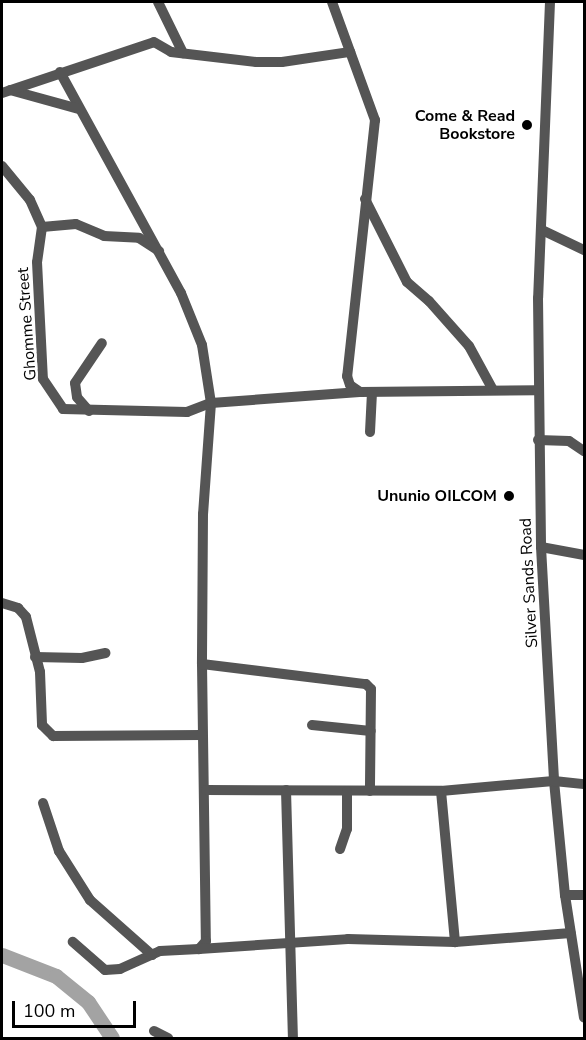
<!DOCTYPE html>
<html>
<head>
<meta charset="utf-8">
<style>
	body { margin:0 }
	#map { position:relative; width:586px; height:1040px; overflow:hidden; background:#fff; font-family:"Nunito Sans",sans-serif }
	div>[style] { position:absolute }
	.river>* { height:15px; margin:-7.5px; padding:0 7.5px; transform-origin:7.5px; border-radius:7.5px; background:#a3a3a3 }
	.minor>* { height:10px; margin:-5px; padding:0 5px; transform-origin:5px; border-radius:5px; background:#555 }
	.dots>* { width:16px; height:16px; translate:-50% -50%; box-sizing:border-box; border:3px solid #fff; border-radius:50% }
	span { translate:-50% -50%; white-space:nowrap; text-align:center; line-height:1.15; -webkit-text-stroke:5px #fff; paint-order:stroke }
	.poi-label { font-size:16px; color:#000; font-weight:700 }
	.right { translate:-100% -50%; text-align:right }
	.street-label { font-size:16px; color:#000 }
	.frame { position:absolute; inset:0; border:3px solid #000; pointer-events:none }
	.scale { position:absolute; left:12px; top:1001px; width:124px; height:27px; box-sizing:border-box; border:3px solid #000; border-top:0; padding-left:8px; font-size:18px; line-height:21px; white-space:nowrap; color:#000; -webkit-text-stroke:4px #fff; paint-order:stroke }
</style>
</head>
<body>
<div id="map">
	<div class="river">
		<div style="left:2px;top:955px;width:58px;rotate:21.3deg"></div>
		<div style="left:56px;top:976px;width:41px;rotate:39.1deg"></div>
		<div style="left:88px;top:1002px;width:43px;rotate:56.3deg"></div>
	</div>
	<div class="minor">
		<div style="left:158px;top:2px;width:57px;rotate:63.9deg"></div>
		<div style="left:332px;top:2px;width:126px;rotate:70deg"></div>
		<div style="left:375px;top:120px;width:258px;rotate:96.2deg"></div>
		<div style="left:347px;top:376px;width:9px;rotate:72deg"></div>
		<div style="left:350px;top:385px;width:12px;rotate:35deg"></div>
		<div style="left:550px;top:2px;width:296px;rotate:92.3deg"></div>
		<div style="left:538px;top:298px;width:249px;rotate:89.3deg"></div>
		<div style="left:541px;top:547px;width:234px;rotate:86.8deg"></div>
		<div style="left:554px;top:781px;width:115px;rotate:84.5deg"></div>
		<div style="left:565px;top:895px;width:124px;rotate:81.2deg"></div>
		<div style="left:60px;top:72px;width:252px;rotate:61.3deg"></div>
		<div style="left:181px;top:293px;width:56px;rotate:68deg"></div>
		<div style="left:202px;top:345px;width:59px;rotate:81.2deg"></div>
		<div style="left:211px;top:403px;width:111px;rotate:94.1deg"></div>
		<div style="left:203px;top:514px;width:150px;rotate:90.4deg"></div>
		<div style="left:202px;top:664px;width:277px;rotate:89.2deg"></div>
		<div style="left:206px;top:941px;width:11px;rotate:131deg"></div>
		<div style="left:199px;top:949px;width:39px;rotate:177deg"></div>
		<div style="left:160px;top:951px;width:44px;rotate:155.8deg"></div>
		<div style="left:120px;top:969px;width:15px;rotate:176deg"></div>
		<div style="left:105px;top:970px;width:43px;rotate:-138.8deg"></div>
		<div style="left:10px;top:90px;width:72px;rotate:15.4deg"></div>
		<div style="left:2px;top:93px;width:160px;rotate:-18.5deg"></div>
		<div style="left:154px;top:42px;width:20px;rotate:30deg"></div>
		<div style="left:171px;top:52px;width:86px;rotate:6.7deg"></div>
		<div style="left:256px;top:62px;width:26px"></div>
		<div style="left:282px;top:62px;width:69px;rotate:-8.4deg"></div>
		<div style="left:2px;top:166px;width:44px;rotate:50.5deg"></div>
		<div style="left:30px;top:200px;width:30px;rotate:66deg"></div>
		<div style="left:42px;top:227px;width:35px;rotate:98deg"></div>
		<div style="left:37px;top:262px;width:117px;rotate:87.1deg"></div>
		<div style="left:43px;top:379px;width:36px;rotate:56deg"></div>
		<div style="left:63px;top:409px;width:124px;rotate:1.4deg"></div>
		<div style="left:187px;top:412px;width:26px;rotate:-21deg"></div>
		<div style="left:211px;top:403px;width:149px;rotate:-4.2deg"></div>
		<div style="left:360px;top:392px;width:177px;rotate:-0.6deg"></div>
		<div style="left:365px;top:199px;width:93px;rotate:63.2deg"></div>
		<div style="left:407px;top:282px;width:29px;rotate:41deg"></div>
		<div style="left:429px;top:301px;width:60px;rotate:48.4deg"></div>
		<div style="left:469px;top:346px;width:50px;rotate:61.4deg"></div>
		<div style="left:42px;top:227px;width:34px;rotate:-5deg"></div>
		<div style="left:76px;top:224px;width:30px;rotate:23deg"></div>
		<div style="left:104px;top:236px;width:35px;rotate:3deg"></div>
		<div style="left:139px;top:238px;width:24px;rotate:33deg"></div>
		<div style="left:542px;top:230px;width:47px;rotate:25.5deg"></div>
		<div style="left:89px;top:411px;width:18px;rotate:-131deg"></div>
		<div style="left:77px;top:397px;width:14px;rotate:-98deg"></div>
		<div style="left:75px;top:383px;width:48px;rotate:-56deg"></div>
		<div style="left:370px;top:432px;width:40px;rotate:-87.1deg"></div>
		<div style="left:538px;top:440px;width:31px;rotate:2deg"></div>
		<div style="left:569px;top:441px;width:18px;rotate:34deg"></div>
		<div style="left:541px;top:547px;width:44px;rotate:10.5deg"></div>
		<div style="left:2px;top:603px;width:17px;rotate:17deg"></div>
		<div style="left:18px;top:608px;width:12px;rotate:48deg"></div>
		<div style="left:26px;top:617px;width:57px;rotate:75.7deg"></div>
		<div style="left:40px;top:672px;width:53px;rotate:87.8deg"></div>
		<div style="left:42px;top:725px;width:16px;rotate:45deg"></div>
		<div style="left:53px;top:736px;width:149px;rotate:-0.4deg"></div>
		<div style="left:35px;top:657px;width:47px;rotate:1.2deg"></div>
		<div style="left:82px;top:658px;width:24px;rotate:-12deg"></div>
		<div style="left:202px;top:664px;width:165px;rotate:7deg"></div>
		<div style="left:366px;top:684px;width:7px;rotate:45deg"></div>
		<div style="left:371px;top:689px;width:102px;rotate:90.6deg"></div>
		<div style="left:312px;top:725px;width:59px;rotate:5.8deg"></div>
		<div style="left:206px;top:790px;width:235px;rotate:0.2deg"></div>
		<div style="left:441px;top:791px;width:113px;rotate:-5.1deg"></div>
		<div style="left:554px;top:781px;width:30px;rotate:6deg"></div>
		<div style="left:286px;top:790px;width:248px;rotate:88.4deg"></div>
		<div style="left:441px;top:791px;width:152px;rotate:84.7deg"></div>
		<div style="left:43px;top:803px;width:51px;rotate:71.6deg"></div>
		<div style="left:59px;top:851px;width:58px;rotate:57.7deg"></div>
		<div style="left:90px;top:900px;width:83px;rotate:41.6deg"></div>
		<div style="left:340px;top:849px;width:21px;rotate:-71deg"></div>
		<div style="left:347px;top:829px;width:38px;rotate:-90deg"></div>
		<div style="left:565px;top:895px;width:19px"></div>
		<div style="left:199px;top:949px;width:149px;rotate:-3.8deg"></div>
		<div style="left:348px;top:939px;width:107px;rotate:1.6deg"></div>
		<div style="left:455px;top:942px;width:116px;rotate:-4.4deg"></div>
		<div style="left:154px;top:1031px;width:16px;rotate:27deg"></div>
	</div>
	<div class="dots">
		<div style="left:527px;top:125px;background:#000"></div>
		<div style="left:509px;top:496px;background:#000"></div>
	</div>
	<div class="poi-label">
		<span class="right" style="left:515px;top:125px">Come &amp; Read<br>Bookstore</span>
		<span class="right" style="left:497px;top:496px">Ununio OILCOM</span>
	</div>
	<div class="street-label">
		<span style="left:27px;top:324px;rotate:-94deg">Ghomme Street</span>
		<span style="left:529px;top:583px;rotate:-93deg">Silver Sands Road</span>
	</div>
	<div class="frame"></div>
	<div class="scale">100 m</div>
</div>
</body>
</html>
